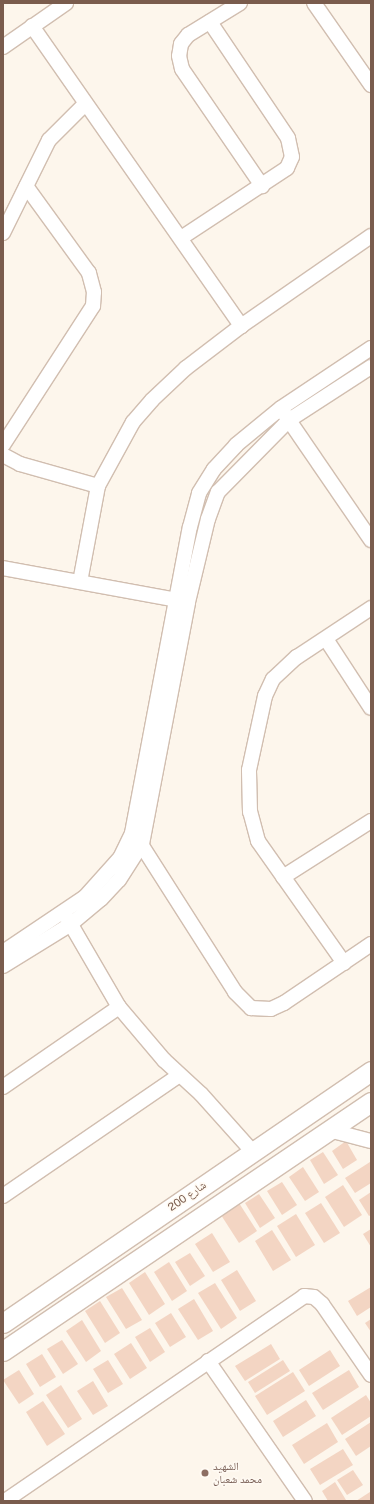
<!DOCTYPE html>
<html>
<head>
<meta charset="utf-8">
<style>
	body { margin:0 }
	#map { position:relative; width:374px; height:1504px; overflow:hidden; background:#fdf6ec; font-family:"Public Sans","Noto Naskh Arabic",sans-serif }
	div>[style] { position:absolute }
	.building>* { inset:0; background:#f3d5c3 }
	.roads { filter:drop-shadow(1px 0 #d1beb0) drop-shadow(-1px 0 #d1beb0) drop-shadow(0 1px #d1beb0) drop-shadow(0 -1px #d1beb0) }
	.street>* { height:14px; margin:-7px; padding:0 7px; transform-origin:7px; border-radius:7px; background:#fff }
	.secondary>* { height:19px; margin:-9.5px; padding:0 9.5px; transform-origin:9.5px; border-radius:9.5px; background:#fff }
	.dots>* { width:11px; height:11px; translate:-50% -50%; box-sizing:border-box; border:2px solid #fffaf3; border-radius:50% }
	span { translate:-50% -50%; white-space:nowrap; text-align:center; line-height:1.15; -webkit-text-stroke:3px #fffaf3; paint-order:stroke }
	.street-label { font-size:11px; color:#7a5c4d }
	.education-label { font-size:11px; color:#785e54 }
	.left { translate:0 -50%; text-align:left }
	.frame { position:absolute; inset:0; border:4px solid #7a5c4d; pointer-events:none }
</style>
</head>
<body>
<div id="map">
	<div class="building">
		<div style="clip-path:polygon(346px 1141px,357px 1160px,343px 1169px,332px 1151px)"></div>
		<div style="clip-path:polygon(323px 1152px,338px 1175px,324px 1184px,310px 1160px)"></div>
		<div style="clip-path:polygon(370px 1162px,371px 1183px,355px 1193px,345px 1178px)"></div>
		<div style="clip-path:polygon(303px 1167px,319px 1192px,305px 1201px,289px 1177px)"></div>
		<div style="clip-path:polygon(282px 1182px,297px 1205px,282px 1215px,267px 1191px)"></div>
		<div style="clip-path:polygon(343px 1185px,362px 1215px,344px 1227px,325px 1197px)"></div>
		<div style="clip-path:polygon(371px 1192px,371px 1215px,369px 1216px,359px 1200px)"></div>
		<div style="clip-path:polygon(259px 1194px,275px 1218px,260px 1228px,245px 1203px)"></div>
		<div style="clip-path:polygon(239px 1203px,257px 1231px,239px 1243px,221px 1215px)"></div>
		<div style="clip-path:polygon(321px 1203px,340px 1233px,324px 1243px,305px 1213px)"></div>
		<div style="clip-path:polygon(296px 1214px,315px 1245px,296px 1257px,277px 1226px)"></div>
		<div style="clip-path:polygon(371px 1229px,371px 1247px,363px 1234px)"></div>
		<div style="clip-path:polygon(272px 1230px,291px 1260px,273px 1271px,255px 1241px)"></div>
		<div style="clip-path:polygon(212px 1233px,230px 1262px,213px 1272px,195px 1244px)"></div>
		<div style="clip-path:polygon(190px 1253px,205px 1276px,190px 1286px,175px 1262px)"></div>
		<div style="clip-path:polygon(169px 1262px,187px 1291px,172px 1301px,154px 1272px)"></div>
		<div style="clip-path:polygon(237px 1270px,256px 1301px,240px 1311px,221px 1280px)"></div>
		<div style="clip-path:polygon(145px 1272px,165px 1304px,149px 1315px,129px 1283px)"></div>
		<div style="clip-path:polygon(215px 1283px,237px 1318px,221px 1329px,198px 1293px)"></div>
		<div style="clip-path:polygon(371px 1287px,371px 1307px,357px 1316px,348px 1301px)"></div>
		<div style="clip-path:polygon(122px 1288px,142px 1320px,126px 1329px,106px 1297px)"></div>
		<div style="clip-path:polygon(194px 1299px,213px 1331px,198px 1340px,178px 1309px)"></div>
		<div style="clip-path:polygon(100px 1301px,120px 1333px,105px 1343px,85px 1311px)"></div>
		<div style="clip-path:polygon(171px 1313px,186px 1337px,170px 1347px,155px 1323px)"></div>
		<div style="clip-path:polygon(371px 1319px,371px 1332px,365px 1323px)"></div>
		<div style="clip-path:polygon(82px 1320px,101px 1351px,86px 1362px,66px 1331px)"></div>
		<div style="clip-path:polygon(150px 1328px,165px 1352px,150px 1362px,135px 1337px)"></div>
		<div style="clip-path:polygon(62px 1340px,78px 1364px,63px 1374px,47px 1349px)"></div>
		<div style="clip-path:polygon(131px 1343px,147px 1368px,130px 1379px,114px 1354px)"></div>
		<div style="clip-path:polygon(271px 1344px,280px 1359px,245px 1381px,235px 1366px)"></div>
		<div style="clip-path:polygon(330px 1350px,340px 1366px,309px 1386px,299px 1370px)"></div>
		<div style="clip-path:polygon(42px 1354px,56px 1377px,40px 1387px,26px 1364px)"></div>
		<div style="clip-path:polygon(108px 1360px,123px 1384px,108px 1393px,93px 1369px)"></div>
		<div style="clip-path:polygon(283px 1360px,290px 1371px,255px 1393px,248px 1382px)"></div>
		<div style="clip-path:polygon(19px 1370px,34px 1394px,19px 1404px,3px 1380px)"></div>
		<div style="clip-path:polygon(349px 1370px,359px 1387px,323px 1410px,312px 1393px)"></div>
		<div style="clip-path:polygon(293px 1372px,305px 1391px,267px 1415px,255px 1396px)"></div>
		<div style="clip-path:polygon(93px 1381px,108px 1406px,93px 1415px,77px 1391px)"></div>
		<div style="clip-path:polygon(61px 1385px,82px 1419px,68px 1428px,46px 1395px)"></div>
		<div style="clip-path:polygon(366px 1395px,371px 1403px,371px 1416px,342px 1435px,331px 1418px)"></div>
		<div style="clip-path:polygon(306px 1400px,316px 1416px,283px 1437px,273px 1421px)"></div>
		<div style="clip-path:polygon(43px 1401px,65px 1434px,47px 1446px,26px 1412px)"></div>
		<div style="clip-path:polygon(371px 1422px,371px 1446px,356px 1456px,345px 1439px)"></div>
		<div style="clip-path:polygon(327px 1423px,338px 1442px,304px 1464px,292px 1445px)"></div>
		<div style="clip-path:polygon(343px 1449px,353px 1465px,320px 1485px,310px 1469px)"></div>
		<div style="clip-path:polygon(353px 1470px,363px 1485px,347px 1495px,337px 1480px)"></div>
		<div style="clip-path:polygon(335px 1482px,346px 1500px,344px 1501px,328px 1501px,322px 1491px)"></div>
		<div style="clip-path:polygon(370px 1492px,371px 1501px,356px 1501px)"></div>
	</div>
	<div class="roads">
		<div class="street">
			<div style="left:240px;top:3px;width:61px;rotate:148.4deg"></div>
			<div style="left:188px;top:35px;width:11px;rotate:128deg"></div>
			<div style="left:181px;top:44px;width:12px;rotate:99deg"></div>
			<div style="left:179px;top:56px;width:13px;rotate:77deg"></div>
			<div style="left:182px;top:69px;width:142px;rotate:55.6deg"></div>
			<div style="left:314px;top:3px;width:100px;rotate:55.2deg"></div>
			<div style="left:32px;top:26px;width:366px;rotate:55.1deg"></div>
			<div style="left:3px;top:47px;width:77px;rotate:-34.9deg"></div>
			<div style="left:3px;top:233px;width:104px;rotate:-63.7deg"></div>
			<div style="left:49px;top:140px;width:51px;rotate:-45deg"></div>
			<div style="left:181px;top:238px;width:127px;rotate:-33.4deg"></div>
			<div style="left:287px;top:168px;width:12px;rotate:-66deg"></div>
			<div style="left:292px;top:157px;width:19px;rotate:-102deg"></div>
			<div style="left:288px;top:138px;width:140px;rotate:-123.9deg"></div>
			<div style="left:284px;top:413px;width:154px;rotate:55.6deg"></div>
			<div style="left:3px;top:445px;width:166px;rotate:-57.1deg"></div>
			<div style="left:93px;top:306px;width:14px;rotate:-86deg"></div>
			<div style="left:94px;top:292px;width:20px;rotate:-105deg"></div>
			<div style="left:89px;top:273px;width:107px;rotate:-125.9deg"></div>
			<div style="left:3px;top:455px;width:19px;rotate:28deg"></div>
			<div style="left:20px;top:464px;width:81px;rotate:15.8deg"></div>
			<div style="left:3px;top:568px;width:182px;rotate:10.4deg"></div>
			<div style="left:80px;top:582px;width:98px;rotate:-79.4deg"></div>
			<div style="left:98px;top:486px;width:73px;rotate:-61.3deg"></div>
			<div style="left:133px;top:422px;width:29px;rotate:-49deg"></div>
			<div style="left:152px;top:400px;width:47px;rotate:-43.3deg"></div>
			<div style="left:186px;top:368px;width:69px;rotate:-37.4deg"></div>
			<div style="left:241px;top:326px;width:158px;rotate:-34.7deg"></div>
			<div style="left:326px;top:639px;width:82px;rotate:56.9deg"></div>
			<div style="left:137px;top:838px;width:183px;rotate:57.5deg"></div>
			<div style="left:235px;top:992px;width:23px;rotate:45deg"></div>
			<div style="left:251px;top:1008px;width:20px;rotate:3deg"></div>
			<div style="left:271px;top:1009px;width:14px;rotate:-25deg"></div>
			<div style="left:284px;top:1003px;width:105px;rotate:-34.1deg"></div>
			<div style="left:283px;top:877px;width:104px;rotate:-32.5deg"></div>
			<div style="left:66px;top:916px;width:105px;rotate:59.8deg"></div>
			<div style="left:119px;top:1007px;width:70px;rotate:49.7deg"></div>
			<div style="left:164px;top:1060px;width:50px;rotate:42.6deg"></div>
			<div style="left:201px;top:1094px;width:76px;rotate:48.2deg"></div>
			<div style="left:3px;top:952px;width:99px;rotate:-33.9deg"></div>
			<div style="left:85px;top:897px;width:52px;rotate:-48.1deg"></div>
			<div style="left:120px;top:858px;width:28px;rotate:-64deg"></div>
			<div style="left:132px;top:833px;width:311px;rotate:-79.3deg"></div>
			<div style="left:190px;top:527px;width:35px;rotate:-75deg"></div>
			<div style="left:199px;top:493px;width:28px;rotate:-58deg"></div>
			<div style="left:214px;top:469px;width:33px;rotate:-47deg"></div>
			<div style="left:236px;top:445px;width:58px;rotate:-39.4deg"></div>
			<div style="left:281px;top:408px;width:108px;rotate:-33.7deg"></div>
			<div style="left:344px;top:963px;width:149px;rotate:-125.2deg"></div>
			<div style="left:258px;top:841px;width:30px;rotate:-105deg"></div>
			<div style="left:250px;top:812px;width:42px;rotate:-91.4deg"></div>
			<div style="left:249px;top:770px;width:76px;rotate:-77.8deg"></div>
			<div style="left:265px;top:696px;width:19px;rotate:-65deg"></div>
			<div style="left:273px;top:679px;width:33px;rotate:-43deg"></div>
			<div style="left:297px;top:657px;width:89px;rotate:-33.5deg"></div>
			<div style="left:3px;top:966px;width:80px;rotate:-31.7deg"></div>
			<div style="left:71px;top:924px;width:39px;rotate:-40deg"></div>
			<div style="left:101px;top:899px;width:26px;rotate:-47deg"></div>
			<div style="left:119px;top:880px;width:43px;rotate:-57.4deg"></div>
			<div style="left:142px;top:844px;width:246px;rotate:-79.2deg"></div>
			<div style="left:188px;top:602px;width:85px;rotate:-76.5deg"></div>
			<div style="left:208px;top:519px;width:29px;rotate:-70deg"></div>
			<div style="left:218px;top:492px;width:101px;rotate:-45.4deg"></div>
			<div style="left:289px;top:420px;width:98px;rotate:-32.9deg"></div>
			<div style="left:3px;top:1087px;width:141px;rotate:-34.6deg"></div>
			<div style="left:329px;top:1130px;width:43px;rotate:14.7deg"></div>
			<div style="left:3px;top:1196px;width:214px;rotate:-34.4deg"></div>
			<div style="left:208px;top:1361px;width:170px;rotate:55.3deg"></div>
			<div style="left:5px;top:1501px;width:363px;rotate:-34.4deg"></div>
			<div style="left:304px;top:1296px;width:10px;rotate:6deg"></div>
			<div style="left:314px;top:1297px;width:11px;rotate:41deg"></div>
			<div style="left:322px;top:1304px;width:86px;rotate:55.4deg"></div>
		</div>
		<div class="secondary">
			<div style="left:3px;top:1323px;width:446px;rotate:-34.4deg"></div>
			<div style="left:3px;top:1351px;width:444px;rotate:-34.1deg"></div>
		</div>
	</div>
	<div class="dots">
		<div style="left:205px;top:1473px;background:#8d6e63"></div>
	</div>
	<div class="street-label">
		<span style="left:187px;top:1196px;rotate:-35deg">شارع 200</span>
	</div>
	<div class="education-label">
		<span class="left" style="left:213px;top:1473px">الشهيد<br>محمد شعبان</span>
	</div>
	<div class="frame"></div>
</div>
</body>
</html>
